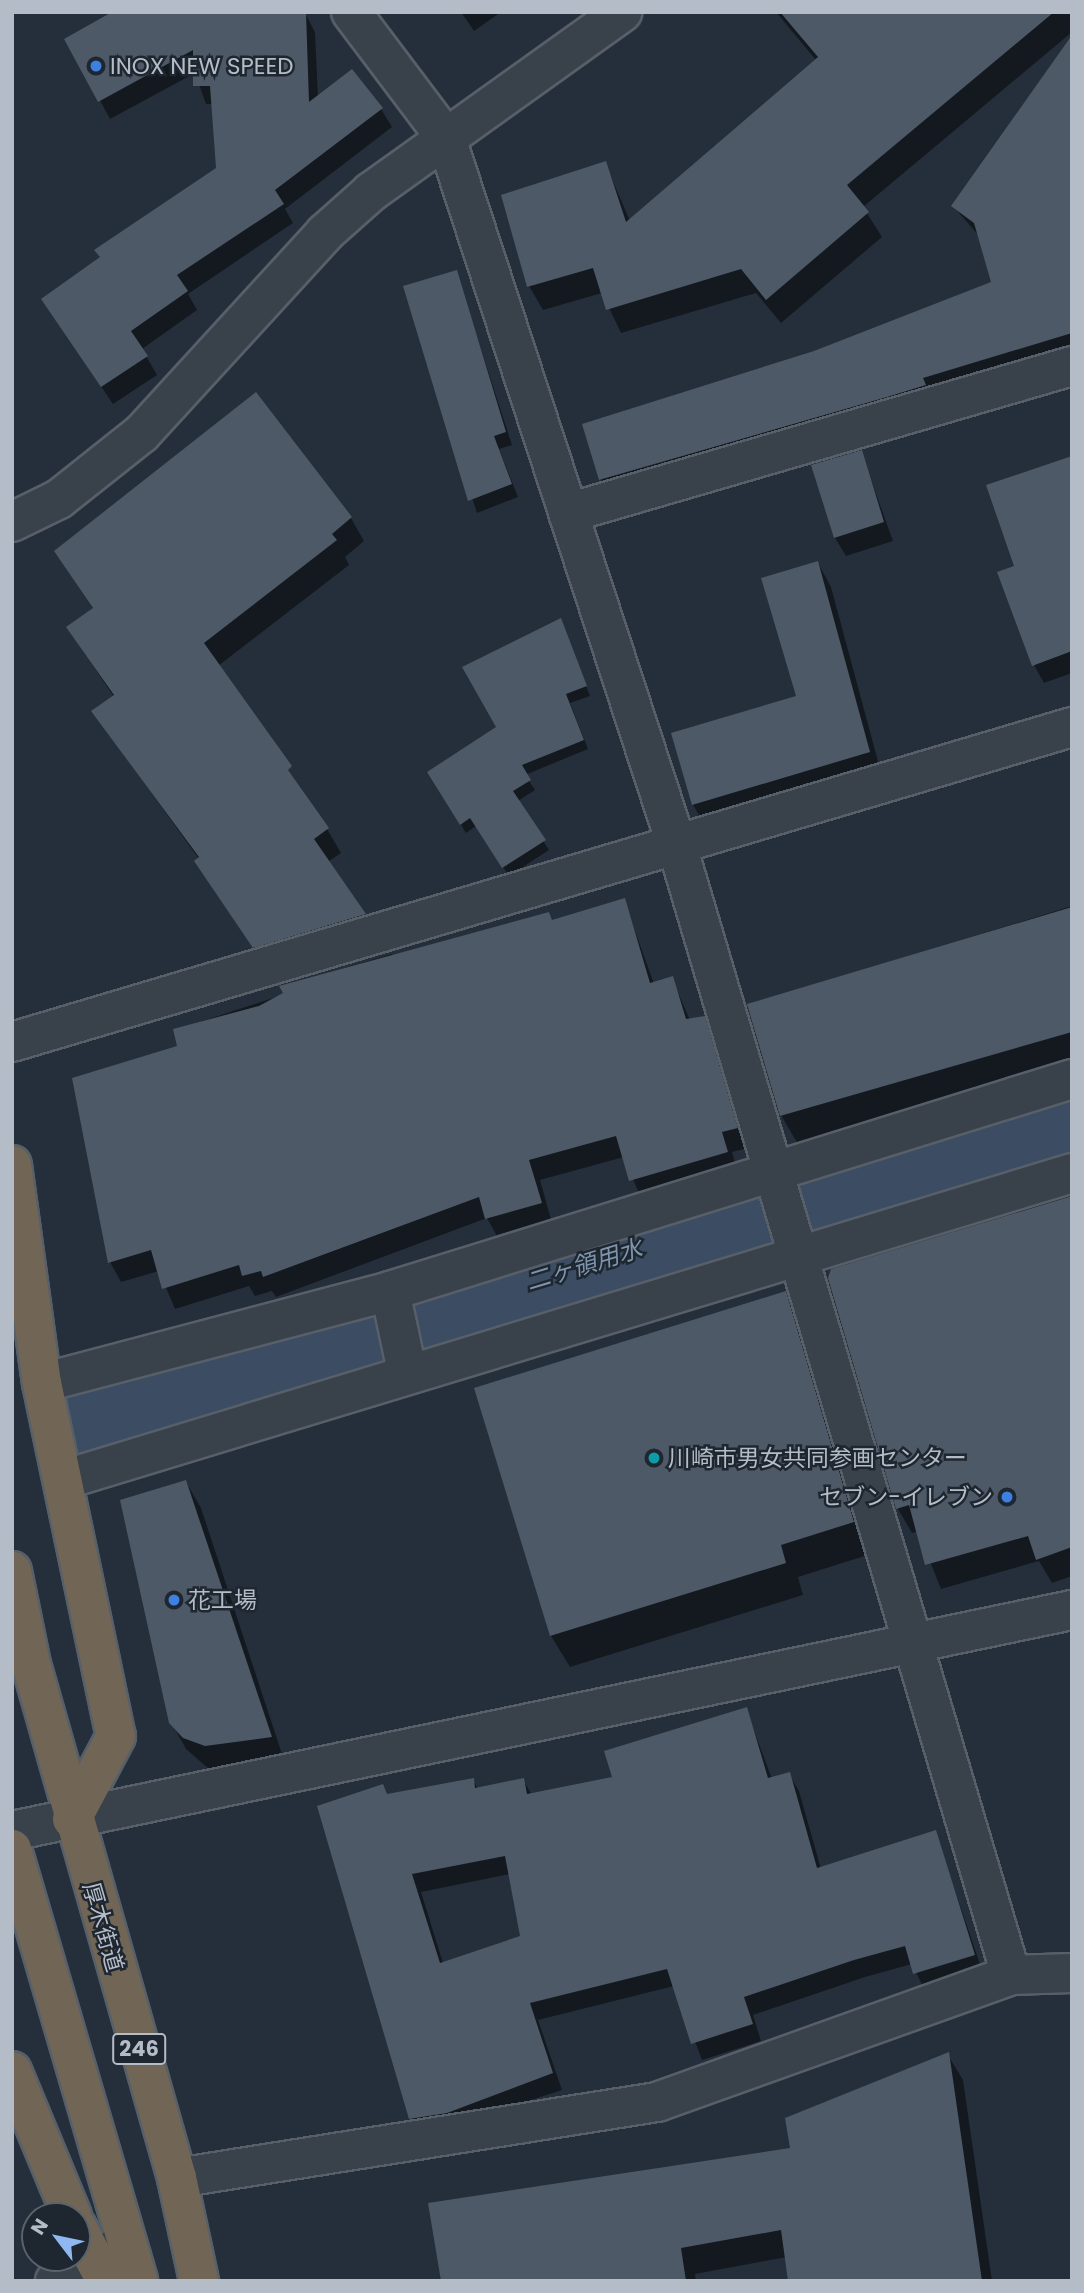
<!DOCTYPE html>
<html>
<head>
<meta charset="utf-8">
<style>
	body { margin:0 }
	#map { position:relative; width:1084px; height:2293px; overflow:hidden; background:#252f3b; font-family:Poppins,"Noto Sans JP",sans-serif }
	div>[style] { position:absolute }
	.shadow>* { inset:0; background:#0007 }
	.river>* { height:94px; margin:-47px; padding:0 47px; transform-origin:47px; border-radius:47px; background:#3c4d63 }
	.building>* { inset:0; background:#4e5967 }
	.roads { filter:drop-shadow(2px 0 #575f69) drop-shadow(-2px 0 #575f69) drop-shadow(0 2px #575f69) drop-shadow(0 -2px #575f69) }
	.minor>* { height:38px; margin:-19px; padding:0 19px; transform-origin:19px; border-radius:19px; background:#39414b }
	.highway>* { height:38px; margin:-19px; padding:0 19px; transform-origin:19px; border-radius:19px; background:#716656 }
	.dots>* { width:19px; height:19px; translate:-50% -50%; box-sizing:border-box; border:4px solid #1e2630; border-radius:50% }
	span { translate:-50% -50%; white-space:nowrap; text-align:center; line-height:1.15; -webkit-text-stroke:5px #1e2630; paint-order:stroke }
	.shield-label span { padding:2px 5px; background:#1e2630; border:2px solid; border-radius:5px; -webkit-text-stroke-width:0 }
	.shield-label { font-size:21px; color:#b4bcc7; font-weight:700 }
	.poi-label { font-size:23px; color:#b4bcc7 }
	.left { translate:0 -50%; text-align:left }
	.right { translate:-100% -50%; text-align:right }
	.street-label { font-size:23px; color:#b4bcc7 }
	.water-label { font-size:24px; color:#7e93ac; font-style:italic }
	.frame { position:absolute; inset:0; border:14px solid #b4bcc7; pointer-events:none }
	.north { position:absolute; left:21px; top:2202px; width:70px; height:70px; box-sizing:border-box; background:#1e2630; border:2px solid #5a626c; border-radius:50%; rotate:302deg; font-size:19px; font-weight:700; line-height:28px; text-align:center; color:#b4bcc7 }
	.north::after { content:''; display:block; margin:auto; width:24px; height:32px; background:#90b8f0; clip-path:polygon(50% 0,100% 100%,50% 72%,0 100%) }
</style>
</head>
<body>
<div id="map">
	<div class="shadow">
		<div style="clip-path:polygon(461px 12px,501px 12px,474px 31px)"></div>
		<div style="clip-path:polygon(776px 12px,1072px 12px,1072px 32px,863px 207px,882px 237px,781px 323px,756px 293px,621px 333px,602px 293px,543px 310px,529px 286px,503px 196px,605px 163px,630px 221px,816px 60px)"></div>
		<div style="clip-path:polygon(305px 13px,315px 32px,318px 98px,381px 109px,392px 127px,285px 209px,293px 223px,188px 294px,197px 310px,142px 349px,157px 375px,113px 404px,54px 317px,101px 258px,218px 169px,213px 104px,206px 104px,195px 73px,110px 119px,67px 39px)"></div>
		<div style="clip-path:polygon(1072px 38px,1072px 360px,612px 498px,601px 479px,815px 353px,993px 283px,980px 237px,953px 206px)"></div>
		<div style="clip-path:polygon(456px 272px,512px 445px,499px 449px,518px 497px,477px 513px,405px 288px)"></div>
		<div style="clip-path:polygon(861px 452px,893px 541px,846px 556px,835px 538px)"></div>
		<div style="clip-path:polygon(1072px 458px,1072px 673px,1044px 683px,1034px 665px,1016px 567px)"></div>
		<div style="clip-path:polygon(351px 518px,364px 541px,345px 557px,349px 565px,218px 666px,327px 829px,341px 853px,328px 862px,378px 938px,268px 970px,199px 859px,93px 712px,114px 697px,68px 628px,94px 610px,56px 552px)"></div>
		<div style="clip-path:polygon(818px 563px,831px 587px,882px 776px,707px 828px,693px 805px,798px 697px)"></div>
		<div style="clip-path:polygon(561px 620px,590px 696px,570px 703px,588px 749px,525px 775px,535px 790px,518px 801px,549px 850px,509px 876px,476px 826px,466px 833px,429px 772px,499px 727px)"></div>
		<div style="clip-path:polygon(624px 900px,654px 984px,672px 979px,690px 1020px,704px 1018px,715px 1038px,748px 1148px,732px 1152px,738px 1173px,642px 1201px,624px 1157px,540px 1180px,552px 1223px,498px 1238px,487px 1218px,276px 1297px,272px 1291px,255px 1296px,249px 1286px,175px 1309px,159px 1271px,121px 1282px,110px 1262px,179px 1047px,175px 1030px,285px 994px,281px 987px,392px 954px,395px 959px,549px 914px,553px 922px)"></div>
		<div style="clip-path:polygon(1072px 906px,1072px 1068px,799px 1146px,781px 1115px,749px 1005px)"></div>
		<div style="clip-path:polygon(1072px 1195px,1072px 1576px,1052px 1583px,1039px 1561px,941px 1589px,918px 1531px,912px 1533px,898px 1509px,829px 1278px,832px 1271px)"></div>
		<div style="clip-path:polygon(785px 1293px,803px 1324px,871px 1554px,798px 1577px,803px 1595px,570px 1667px,551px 1636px,476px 1389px)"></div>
		<div style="clip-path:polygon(186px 1482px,201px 1508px,285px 1763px,209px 1769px,186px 1749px,171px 1722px)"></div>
		<div style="clip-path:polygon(evenodd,746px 1709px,772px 1779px,789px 1774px,799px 1791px,821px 1869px,935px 1832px,983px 1973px,925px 1991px,912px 1964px,865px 1977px,753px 2015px,761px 2041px,702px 2060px,674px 1986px,538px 2020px,562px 2090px,420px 2136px,410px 2118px,382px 1786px,388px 1796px,473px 1780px,478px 1789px,523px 1780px,532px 1795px,614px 1779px,746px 1709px,510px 1874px,522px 1937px,443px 1963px,421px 1892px,510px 1874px)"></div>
		<div style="clip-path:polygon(948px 2055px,963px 2080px,992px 2281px,790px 2281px,787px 2257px,695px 2274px,696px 2281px,443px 2281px,792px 2149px)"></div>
	</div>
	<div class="river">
		<div style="left:100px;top:1425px;width:402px;rotate:-18.6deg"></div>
		<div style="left:481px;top:1297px;width:618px;rotate:-16.94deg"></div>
	</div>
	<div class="building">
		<div style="clip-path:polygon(112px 12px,306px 12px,309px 102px,352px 69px,383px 108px,275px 190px,284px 204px,177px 275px,188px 291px,131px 331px,148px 356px,101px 387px,41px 299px,100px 257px,94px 250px,216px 168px,210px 86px,193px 86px,193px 50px,98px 102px,64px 39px)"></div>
		<div style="clip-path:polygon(780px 12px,1054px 12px,847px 185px,869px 212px,766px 300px,741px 269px,606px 310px,593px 268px,527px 287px,501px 195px,606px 161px,626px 222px,818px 57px)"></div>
		<div style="clip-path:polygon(1072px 35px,1072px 333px,923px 378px,926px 385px,887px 397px,599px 480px,582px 424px,814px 351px,991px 282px,974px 223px,951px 206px)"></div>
		<div style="clip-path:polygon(457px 270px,506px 432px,494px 436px,512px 484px,468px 501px,403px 286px)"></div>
		<div style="clip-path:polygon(256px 392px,352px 517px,332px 534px,337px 540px,204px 643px,292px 766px,288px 770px,329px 828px,314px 839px,366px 914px,253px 948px,194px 861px,199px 857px,91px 711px,114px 695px,66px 627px,93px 608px,54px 551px)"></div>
		<div style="clip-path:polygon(862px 450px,884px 522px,834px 538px,811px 465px)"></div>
		<div style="clip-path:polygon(1072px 456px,1072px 651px,1032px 666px,997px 572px,1014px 566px,986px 485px)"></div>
		<div style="clip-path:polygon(818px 561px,870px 752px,692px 805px,671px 733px,796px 696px,761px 578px)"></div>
		<div style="clip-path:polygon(561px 618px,587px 686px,566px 694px,584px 740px,522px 765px,531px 780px,513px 791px,546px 840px,502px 868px,470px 818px,460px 825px,427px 772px,496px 727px,462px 667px)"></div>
		<div style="clip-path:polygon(625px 898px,650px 983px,673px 976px,686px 1019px,705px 1016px,738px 1128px,722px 1132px,728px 1152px,629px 1181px,616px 1136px,529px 1160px,542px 1203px,485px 1219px,479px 1197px,263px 1277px,261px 1271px,242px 1276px,239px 1265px,162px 1289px,151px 1250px,108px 1263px,72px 1078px,177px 1046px,173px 1029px,259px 1006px,283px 993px,279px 986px,549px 912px,552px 920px)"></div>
		<div style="clip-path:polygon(1072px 907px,1072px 1032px,780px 1116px,747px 1004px)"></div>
		<div style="clip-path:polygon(1072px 1196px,1072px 1547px,1036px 1560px,1028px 1536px,925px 1565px,909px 1505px,896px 1509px,828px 1278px,831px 1269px)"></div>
		<div style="clip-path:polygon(786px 1291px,854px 1522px,781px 1545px,786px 1563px,550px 1636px,474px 1388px)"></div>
		<div style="clip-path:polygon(186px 1480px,272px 1737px,205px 1746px,183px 1738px,169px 1723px,120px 1500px)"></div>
		<div style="clip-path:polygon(evenodd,747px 1707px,768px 1778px,790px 1772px,817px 1868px,936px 1830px,975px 1955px,913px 1974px,905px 1946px,854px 1960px,744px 1997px,753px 2024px,691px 2044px,667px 1969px,530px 2003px,553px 2073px,447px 2113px,409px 2119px,317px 1806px,383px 1784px,387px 1794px,474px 1778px,475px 1788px,524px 1778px,527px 1794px,612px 1777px,604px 1751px,747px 1707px,505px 1856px,520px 1936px,440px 1963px,412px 1874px,505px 1856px)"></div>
		<div style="clip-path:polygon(949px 2052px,982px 2281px,788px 2281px,781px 2230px,681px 2248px,686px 2281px,441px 2281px,428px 2203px,790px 2148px,785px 2118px)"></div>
	</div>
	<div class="roads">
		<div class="minor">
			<div style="left:351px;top:12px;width:158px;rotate:53deg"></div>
			<div style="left:446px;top:138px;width:745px;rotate:71.93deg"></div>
			<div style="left:677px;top:846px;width:1177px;rotate:73.52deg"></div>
			<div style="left:568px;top:513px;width:525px;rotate:-16.26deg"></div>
			<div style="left:12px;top:522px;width:52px;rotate:-26.1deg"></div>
			<div style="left:59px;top:499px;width:106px;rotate:-38.5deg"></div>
			<div style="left:142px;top:433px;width:271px;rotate:-47.5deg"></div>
			<div style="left:325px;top:233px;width:62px;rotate:-41.7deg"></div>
			<div style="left:371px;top:192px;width:309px;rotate:-35.6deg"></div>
			<div style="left:12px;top:1042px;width:1106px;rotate:-16.55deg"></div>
			<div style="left:390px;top:1291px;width:82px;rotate:78deg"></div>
			<div style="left:42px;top:1383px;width:360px;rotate:-14.8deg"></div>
			<div style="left:390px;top:1291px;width:714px;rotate:-17.27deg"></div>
			<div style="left:63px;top:1480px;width:1055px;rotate:-16.92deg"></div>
			<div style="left:12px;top:1831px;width:1083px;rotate:-11.78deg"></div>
			<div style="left:177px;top:2178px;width:486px;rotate:-9deg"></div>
			<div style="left:657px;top:2102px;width:376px;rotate:-19.7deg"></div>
			<div style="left:1011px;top:1975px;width:61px;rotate:-1.9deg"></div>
			<div style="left:55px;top:2281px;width:77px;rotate:-28.6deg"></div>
		</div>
		<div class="highway">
			<div style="left:12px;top:1165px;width:220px;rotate:82.2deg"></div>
			<div style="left:42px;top:1383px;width:361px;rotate:78.2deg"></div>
			<div style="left:116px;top:1736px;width:94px;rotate:117.9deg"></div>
			<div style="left:12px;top:1571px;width:95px;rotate:78.5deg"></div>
			<div style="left:31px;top:1664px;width:534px;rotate:74.14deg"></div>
			<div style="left:177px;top:2178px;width:105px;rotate:77.9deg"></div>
			<div style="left:12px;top:1849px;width:450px;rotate:73.7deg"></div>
			<div style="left:12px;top:2071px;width:157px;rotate:67.5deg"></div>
			<div style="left:77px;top:2227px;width:61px;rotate:61.8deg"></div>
		</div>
	</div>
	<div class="dots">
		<div style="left:96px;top:66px;background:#3f7fe0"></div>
		<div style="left:654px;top:1458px;background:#0f9aa8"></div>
		<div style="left:1007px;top:1497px;background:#3f7fe0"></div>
		<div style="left:174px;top:1600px;background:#3f7fe0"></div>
	</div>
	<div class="shield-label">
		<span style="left:139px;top:2049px">246</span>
	</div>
	<div class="poi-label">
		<span class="left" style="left:110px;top:66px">INOX NEW SPEED</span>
		<span class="left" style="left:668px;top:1458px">川崎市男女共同参画センター</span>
		<span class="right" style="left:993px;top:1497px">セブン-イレブン</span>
		<span class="left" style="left:188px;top:1600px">花工場</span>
	</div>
	<div class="street-label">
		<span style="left:103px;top:1927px;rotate:74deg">厚木街道</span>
	</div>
	<div class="water-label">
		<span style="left:584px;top:1265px;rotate:-17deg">二ヶ領用水</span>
	</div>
	<div class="frame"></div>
	<div class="north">N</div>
</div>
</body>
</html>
